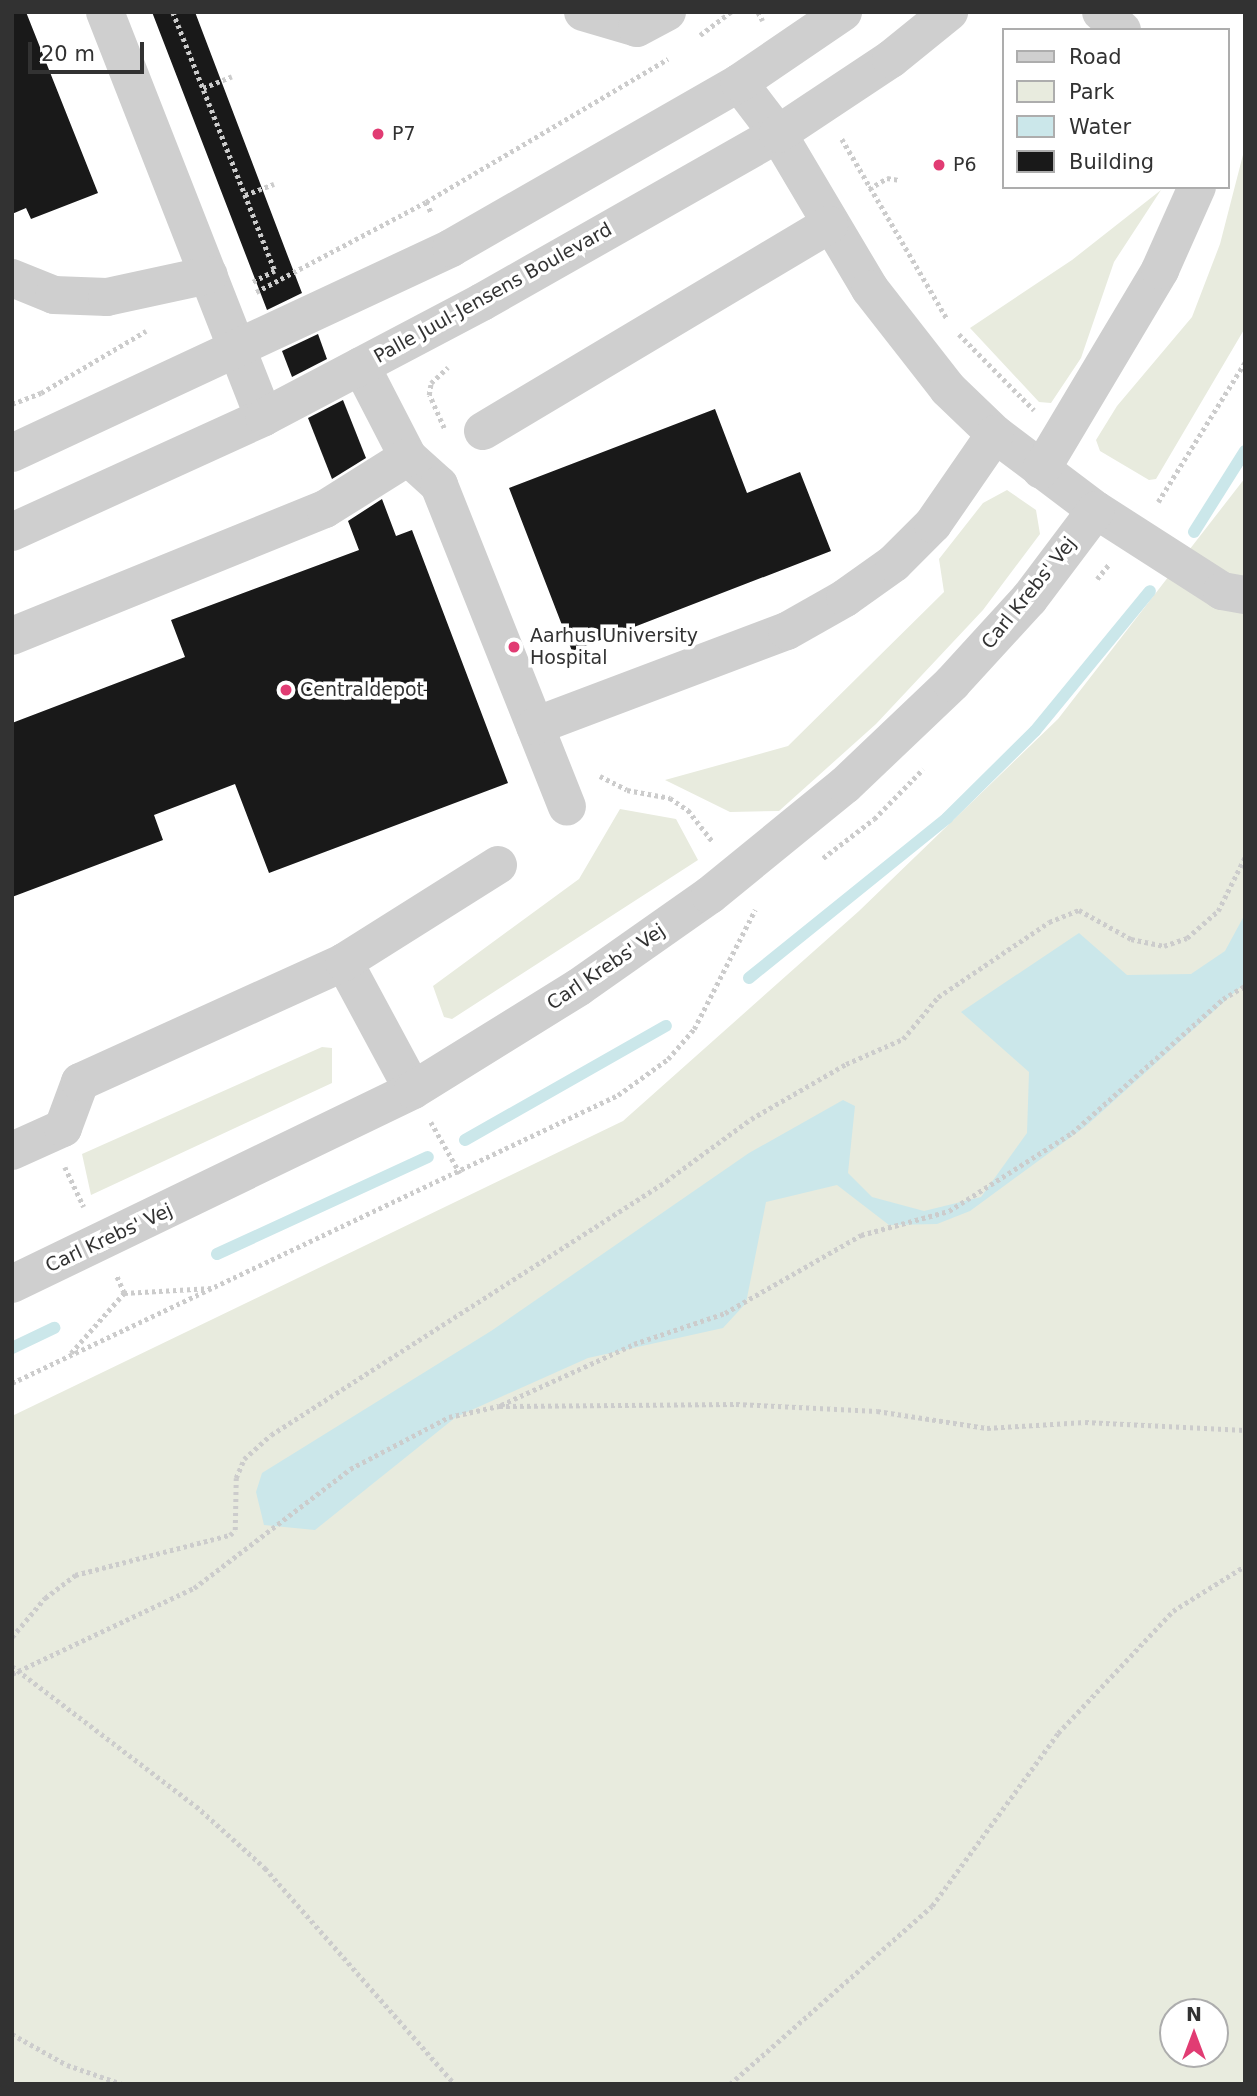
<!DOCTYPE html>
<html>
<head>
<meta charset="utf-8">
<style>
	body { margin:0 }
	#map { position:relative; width:1257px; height:2096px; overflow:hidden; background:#fff; font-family:"DejaVu Sans",sans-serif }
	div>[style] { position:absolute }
	.green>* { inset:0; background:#e8ebde }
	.water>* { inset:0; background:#cbe7ea }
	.stream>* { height:12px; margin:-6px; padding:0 6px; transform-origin:6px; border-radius:6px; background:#cbe7ea }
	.building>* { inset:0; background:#191919 }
	.path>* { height:4.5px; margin-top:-2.25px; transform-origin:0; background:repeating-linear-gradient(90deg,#ccc 0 3.5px,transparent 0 7px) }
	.minor>* { height:38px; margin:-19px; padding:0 19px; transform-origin:19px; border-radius:19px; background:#cfcfcf }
	.dots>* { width:19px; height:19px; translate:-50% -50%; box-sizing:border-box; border:4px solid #fff; border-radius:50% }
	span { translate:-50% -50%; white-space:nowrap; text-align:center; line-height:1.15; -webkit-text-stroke:7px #fff; paint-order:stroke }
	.poi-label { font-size:19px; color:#323232 }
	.left { translate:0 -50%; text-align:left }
	.street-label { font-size:19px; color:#323232 }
	.frame { position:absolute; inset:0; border:14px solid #323232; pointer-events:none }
	.legend { position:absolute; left:1002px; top:28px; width:228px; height:161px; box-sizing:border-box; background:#fff; border:2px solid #adadad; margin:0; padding:9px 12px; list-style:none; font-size:21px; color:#323232 }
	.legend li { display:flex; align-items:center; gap:14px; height:35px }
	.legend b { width:35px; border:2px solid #adadad }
	.north { position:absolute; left:1159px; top:1998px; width:70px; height:70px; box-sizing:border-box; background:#fff; border:2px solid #adadad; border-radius:50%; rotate:0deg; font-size:19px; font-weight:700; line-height:28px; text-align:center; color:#323232 }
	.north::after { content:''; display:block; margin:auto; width:24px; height:32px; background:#e13c73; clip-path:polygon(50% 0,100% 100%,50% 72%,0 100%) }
	.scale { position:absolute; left:28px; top:42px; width:116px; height:32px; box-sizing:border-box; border:4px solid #323232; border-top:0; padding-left:9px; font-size:21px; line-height:24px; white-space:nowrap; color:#323232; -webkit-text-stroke:5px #fff; paint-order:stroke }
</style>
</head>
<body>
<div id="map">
	<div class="green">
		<div style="clip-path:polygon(1245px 147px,1245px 328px,1156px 479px,1149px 480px,1100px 451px,1096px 440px,1117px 406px,1192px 317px,1220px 244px)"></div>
		<div style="clip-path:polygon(1161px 190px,1114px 262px,1081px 358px,1051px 403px,1039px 402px,970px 328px,1072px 260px)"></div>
		<div style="clip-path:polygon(evenodd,1245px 478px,1245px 2084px,12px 2084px,12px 1416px,623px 1121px,859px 911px,1058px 719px,1245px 478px,1173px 2012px,1215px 2012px,1215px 2054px,1173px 2054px,1173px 2012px)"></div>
		<div style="clip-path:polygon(1007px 490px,1036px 510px,1040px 534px,983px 610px,876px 724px,779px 811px,730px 812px,665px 780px,788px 746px,944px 592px,939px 559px,983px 503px)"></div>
		<div style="clip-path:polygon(620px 809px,676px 819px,698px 860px,452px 1019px,444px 1017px,433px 986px,579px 879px)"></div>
		<div style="clip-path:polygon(322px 1047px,332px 1048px,332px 1083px,91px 1195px,82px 1154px)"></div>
	</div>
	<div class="water">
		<div style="clip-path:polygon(1245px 914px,1245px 983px,1086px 1126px,970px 1211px,937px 1224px,889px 1225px,837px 1185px,766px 1202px,746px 1303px,723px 1328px,588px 1358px,456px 1417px,315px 1530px,264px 1525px,256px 1492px,262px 1473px,491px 1331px,749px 1153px,843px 1100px,855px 1106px,848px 1173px,872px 1197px,924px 1211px,981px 1197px,1027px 1133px,1029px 1072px,961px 1012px,1079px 933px,1127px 975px,1191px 974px,1225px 951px)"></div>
	</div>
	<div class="stream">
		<div style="left:1194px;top:532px;width:96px;rotate:-57.8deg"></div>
		<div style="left:749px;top:978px;width:255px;rotate:-38.9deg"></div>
		<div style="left:947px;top:818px;width:124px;rotate:-44.7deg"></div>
		<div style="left:1035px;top:731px;width:181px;rotate:-50.6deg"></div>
		<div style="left:465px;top:1140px;width:231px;rotate:-29.6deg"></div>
		<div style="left:217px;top:1254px;width:232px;rotate:-24.7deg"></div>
		<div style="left:12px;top:1348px;width:47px;rotate:-25.5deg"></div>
	</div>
	<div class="building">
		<div style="clip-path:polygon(12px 12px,26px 12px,98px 193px,31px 219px,26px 208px,12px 214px)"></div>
		<div style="clip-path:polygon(152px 12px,195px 12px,287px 254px,302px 293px,267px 310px)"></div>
		<div style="clip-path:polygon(318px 334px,327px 359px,292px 377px,282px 351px)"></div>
		<div style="clip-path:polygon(343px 400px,366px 458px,332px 479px,308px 418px)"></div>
		<div style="clip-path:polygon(715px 409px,747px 493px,800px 472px,831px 551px,572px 651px,509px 488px)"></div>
		<div style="clip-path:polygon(382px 499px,396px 536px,412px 530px,508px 783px,269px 873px,235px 784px,154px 815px,163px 840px,12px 897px,12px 723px,185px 657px,171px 620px,359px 550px,348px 521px)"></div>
	</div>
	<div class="path">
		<div style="left:173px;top:12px;width:278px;rotate:68.5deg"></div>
		<div style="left:275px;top:271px;width:25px;rotate:153deg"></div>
		<div style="left:758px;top:12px;width:10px;rotate:61deg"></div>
		<div style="left:700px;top:35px;width:39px;rotate:-37deg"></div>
		<div style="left:203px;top:88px;width:31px;rotate:-22deg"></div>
		<div style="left:842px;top:139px;width:208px;rotate:59.7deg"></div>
		<div style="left:869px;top:189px;width:21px;rotate:-31deg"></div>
		<div style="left:887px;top:178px;width:12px;rotate:9deg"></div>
		<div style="left:245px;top:195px;width:31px;rotate:-21deg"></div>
		<div style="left:426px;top:202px;width:13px;rotate:63deg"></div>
		<div style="left:256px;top:292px;width:192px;rotate:-27.9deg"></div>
		<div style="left:426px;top:202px;width:281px;rotate:-30.6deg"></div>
		<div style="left:959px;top:334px;width:107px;rotate:45.4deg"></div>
		<div style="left:12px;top:404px;width:31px;rotate:-21deg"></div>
		<div style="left:41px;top:393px;width:122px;rotate:-30.6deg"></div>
		<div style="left:444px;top:428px;width:36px;rotate:-114deg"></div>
		<div style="left:429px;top:395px;width:12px;rotate:-81deg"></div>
		<div style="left:431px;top:383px;width:23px;rotate:-43deg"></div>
		<div style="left:1158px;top:502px;width:165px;rotate:-58.1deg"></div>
		<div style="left:1097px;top:579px;width:19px;rotate:-51deg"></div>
		<div style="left:600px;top:776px;width:30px;rotate:27deg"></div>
		<div style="left:627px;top:790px;width:44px;rotate:10.5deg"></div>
		<div style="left:670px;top:798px;width:22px;rotate:34deg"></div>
		<div style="left:688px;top:810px;width:41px;rotate:52deg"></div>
		<div style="left:823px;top:858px;width:64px;rotate:-37.4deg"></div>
		<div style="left:874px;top:819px;width:70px;rotate:-45.6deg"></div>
		<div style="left:431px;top:1122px;width:59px;rotate:60.4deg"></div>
		<div style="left:65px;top:1167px;width:44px;rotate:64.6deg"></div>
		<div style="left:124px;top:1293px;width:88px;rotate:-3.3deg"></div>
		<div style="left:71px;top:1353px;width:80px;rotate:-48.5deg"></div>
		<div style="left:124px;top:1293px;width:20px;rotate:-114deg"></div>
		<div style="left:12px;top:1383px;width:671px;rotate:-25.42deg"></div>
		<div style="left:618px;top:1095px;width:62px;rotate:-35.8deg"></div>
		<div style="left:668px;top:1059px;width:40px;rotate:-49deg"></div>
		<div style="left:694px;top:1029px;width:134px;rotate:-62.9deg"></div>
		<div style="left:501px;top:1405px;width:146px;rotate:-24.6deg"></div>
		<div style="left:634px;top:1344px;width:96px;rotate:-18.8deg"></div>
		<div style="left:725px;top:1313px;width:157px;rotate:-29.8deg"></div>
		<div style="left:861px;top:1235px;width:91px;rotate:-15.3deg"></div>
		<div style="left:949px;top:1211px;width:146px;rotate:-32.4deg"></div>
		<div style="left:1072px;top:1133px;width:202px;rotate:-41.6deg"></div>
		<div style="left:1223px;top:999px;width:26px;rotate:-31deg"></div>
		<div style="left:12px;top:1637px;width:51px;rotate:-49.8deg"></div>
		<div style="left:45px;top:1598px;width:38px;rotate:-37deg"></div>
		<div style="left:75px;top:1575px;width:160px;rotate:-14.5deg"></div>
		<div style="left:230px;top:1535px;width:7px;rotate:-45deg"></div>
		<div style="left:235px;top:1530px;width:52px;rotate:-88.9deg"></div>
		<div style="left:236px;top:1478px;width:21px;rotate:-67deg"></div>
		<div style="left:244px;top:1459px;width:36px;rotate:-42deg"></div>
		<div style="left:271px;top:1435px;width:470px;rotate:-32.7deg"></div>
		<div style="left:666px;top:1181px;width:105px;rotate:-36.1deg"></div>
		<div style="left:751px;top:1119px;width:110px;rotate:-30.1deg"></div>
		<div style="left:846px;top:1064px;width:62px;rotate:-23.7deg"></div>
		<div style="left:903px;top:1039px;width:55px;rotate:-50.2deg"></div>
		<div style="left:938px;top:997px;width:134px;rotate:-34deg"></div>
		<div style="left:1049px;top:922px;width:32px;rotate:-22deg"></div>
		<div style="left:1079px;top:910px;width:60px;rotate:29.1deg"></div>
		<div style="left:1131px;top:939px;width:34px;rotate:12deg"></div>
		<div style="left:1164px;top:946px;width:24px;rotate:-19deg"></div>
		<div style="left:1187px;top:938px;width:41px;rotate:-41.1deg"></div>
		<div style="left:1218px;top:911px;width:60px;rotate:-63.4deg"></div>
		<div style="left:12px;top:1666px;width:231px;rotate:37.3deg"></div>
		<div style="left:196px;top:1806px;width:93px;rotate:41.9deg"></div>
		<div style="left:265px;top:1868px;width:288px;rotate:48.7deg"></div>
		<div style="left:12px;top:1674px;width:201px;rotate:-25.3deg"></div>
		<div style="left:194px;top:1588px;width:196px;rotate:-37.3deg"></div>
		<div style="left:350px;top:1469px;width:112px;rotate:-27.7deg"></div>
		<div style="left:449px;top:1417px;width:51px;rotate:-12.4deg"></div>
		<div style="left:499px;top:1406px;width:237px;rotate:-0.5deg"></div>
		<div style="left:736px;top:1404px;width:141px;rotate:2.8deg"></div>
		<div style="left:877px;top:1411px;width:111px;rotate:8.8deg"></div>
		<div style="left:987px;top:1428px;width:98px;rotate:-3.5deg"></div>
		<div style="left:1085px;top:1422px;width:160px;rotate:2.9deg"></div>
		<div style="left:12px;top:2034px;width:63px;rotate:29.4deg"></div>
		<div style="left:67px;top:2065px;width:58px;rotate:19.1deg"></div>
		<div style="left:730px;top:2084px;width:269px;rotate:-41.4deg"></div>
		<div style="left:932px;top:1906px;width:214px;rotate:-53.9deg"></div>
		<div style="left:1058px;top:1733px;width:168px;rotate:-46.7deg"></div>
		<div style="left:1173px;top:1611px;width:85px;rotate:-32deg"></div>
	</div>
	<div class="minor">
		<div style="left:105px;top:12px;width:435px;rotate:68.6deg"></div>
		<div style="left:583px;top:12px;width:56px;rotate:16.5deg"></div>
		<div style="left:637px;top:28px;width:34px;rotate:-28deg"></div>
		<div style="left:1101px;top:12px;width:28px;rotate:41deg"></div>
		<div style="left:739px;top:83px;width:64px;rotate:52.6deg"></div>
		<div style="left:778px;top:134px;width:180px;rotate:59.3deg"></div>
		<div style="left:870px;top:289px;width:127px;rotate:52deg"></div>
		<div style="left:948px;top:389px;width:65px;rotate:43.8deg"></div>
		<div style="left:995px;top:434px;width:126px;rotate:37deg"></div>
		<div style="left:1096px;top:510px;width:150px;rotate:32.7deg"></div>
		<div style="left:1222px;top:591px;width:23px;rotate:10deg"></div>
		<div style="left:12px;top:278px;width:45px;rotate:22deg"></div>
		<div style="left:54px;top:295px;width:53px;rotate:2.2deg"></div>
		<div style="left:107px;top:297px;width:104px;rotate:-12.2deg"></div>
		<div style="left:361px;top:366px;width:102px;rotate:62.7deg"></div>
		<div style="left:408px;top:457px;width:42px;rotate:42.1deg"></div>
		<div style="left:439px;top:485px;width:346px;rotate:68.3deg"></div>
		<div style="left:483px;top:431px;width:403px;rotate:-30.8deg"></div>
		<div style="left:12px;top:453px;width:485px;rotate:-25deg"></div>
		<div style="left:451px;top:248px;width:332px;rotate:-29.8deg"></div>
		<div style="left:739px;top:83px;width:126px;rotate:-34.3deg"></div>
		<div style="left:1041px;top:470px;width:233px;rotate:-59.2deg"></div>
		<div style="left:1160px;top:270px;width:91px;rotate:-66deg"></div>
		<div style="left:12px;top:532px;width:277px;rotate:-24.5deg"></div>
		<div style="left:264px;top:417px;width:246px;rotate:-27.8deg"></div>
		<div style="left:482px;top:302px;width:340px;rotate:-29.6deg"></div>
		<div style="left:778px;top:134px;width:136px;rotate:-33.6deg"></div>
		<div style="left:891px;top:59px;width:75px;rotate:-39deg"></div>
		<div style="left:12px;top:636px;width:338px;rotate:-22.1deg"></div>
		<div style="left:325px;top:509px;width:98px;rotate:-32.1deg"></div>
		<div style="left:535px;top:726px;width:269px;rotate:-20.7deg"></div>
		<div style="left:787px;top:631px;width:67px;rotate:-29.6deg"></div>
		<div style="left:845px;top:598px;width:60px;rotate:-35.5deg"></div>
		<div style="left:894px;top:563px;width:55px;rotate:-45deg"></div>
		<div style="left:933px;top:524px;width:109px;rotate:-55.4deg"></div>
		<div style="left:344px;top:962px;width:145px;rotate:61.7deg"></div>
		<div style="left:12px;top:1151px;width:56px;rotate:-24.3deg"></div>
		<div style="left:63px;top:1128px;width:49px;rotate:-69.7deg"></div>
		<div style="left:80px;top:1082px;width:290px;rotate:-24.4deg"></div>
		<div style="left:344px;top:962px;width:182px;rotate:-32.2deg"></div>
		<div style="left:12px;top:1284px;width:445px;rotate:-25.8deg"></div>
		<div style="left:413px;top:1090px;width:195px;rotate:-31.8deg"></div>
		<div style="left:579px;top:987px;width:160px;rotate:-35.1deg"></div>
		<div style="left:710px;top:895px;width:174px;rotate:-39.2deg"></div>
		<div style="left:845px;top:785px;width:148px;rotate:-43.6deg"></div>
		<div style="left:952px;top:683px;width:114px;rotate:-47.5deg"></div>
		<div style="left:1029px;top:599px;width:111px;rotate:-53deg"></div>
	</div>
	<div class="dots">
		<div style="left:378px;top:134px;background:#e13c73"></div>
		<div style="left:939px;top:165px;background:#e13c73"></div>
		<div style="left:514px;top:647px;background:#e13c73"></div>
		<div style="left:286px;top:690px;background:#e13c73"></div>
	</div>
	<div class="poi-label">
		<span class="left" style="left:392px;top:134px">P7</span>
		<span class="left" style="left:953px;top:165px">P6</span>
		<span class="left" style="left:530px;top:647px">Aarhus University<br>Hospital</span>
		<span class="left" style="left:300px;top:690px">Centraldepot</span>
	</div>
	<div class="street-label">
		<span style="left:493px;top:293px;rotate:-29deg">Palle Juul-Jensens Boulevard</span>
		<span style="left:1029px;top:593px;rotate:-51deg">Carl Krebs' Vej</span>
		<span style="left:606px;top:967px;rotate:-34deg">Carl Krebs' Vej</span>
		<span style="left:109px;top:1238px;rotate:-25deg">Carl Krebs' Vej</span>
	</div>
	<div class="frame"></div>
	<ul class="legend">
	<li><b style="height:9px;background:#cfcfcf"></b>Road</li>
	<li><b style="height:19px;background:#e8ebde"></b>Park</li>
	<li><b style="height:19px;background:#cbe7ea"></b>Water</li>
	<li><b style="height:19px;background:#191919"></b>Building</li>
	</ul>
	<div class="north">N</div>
	<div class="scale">20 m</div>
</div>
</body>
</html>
